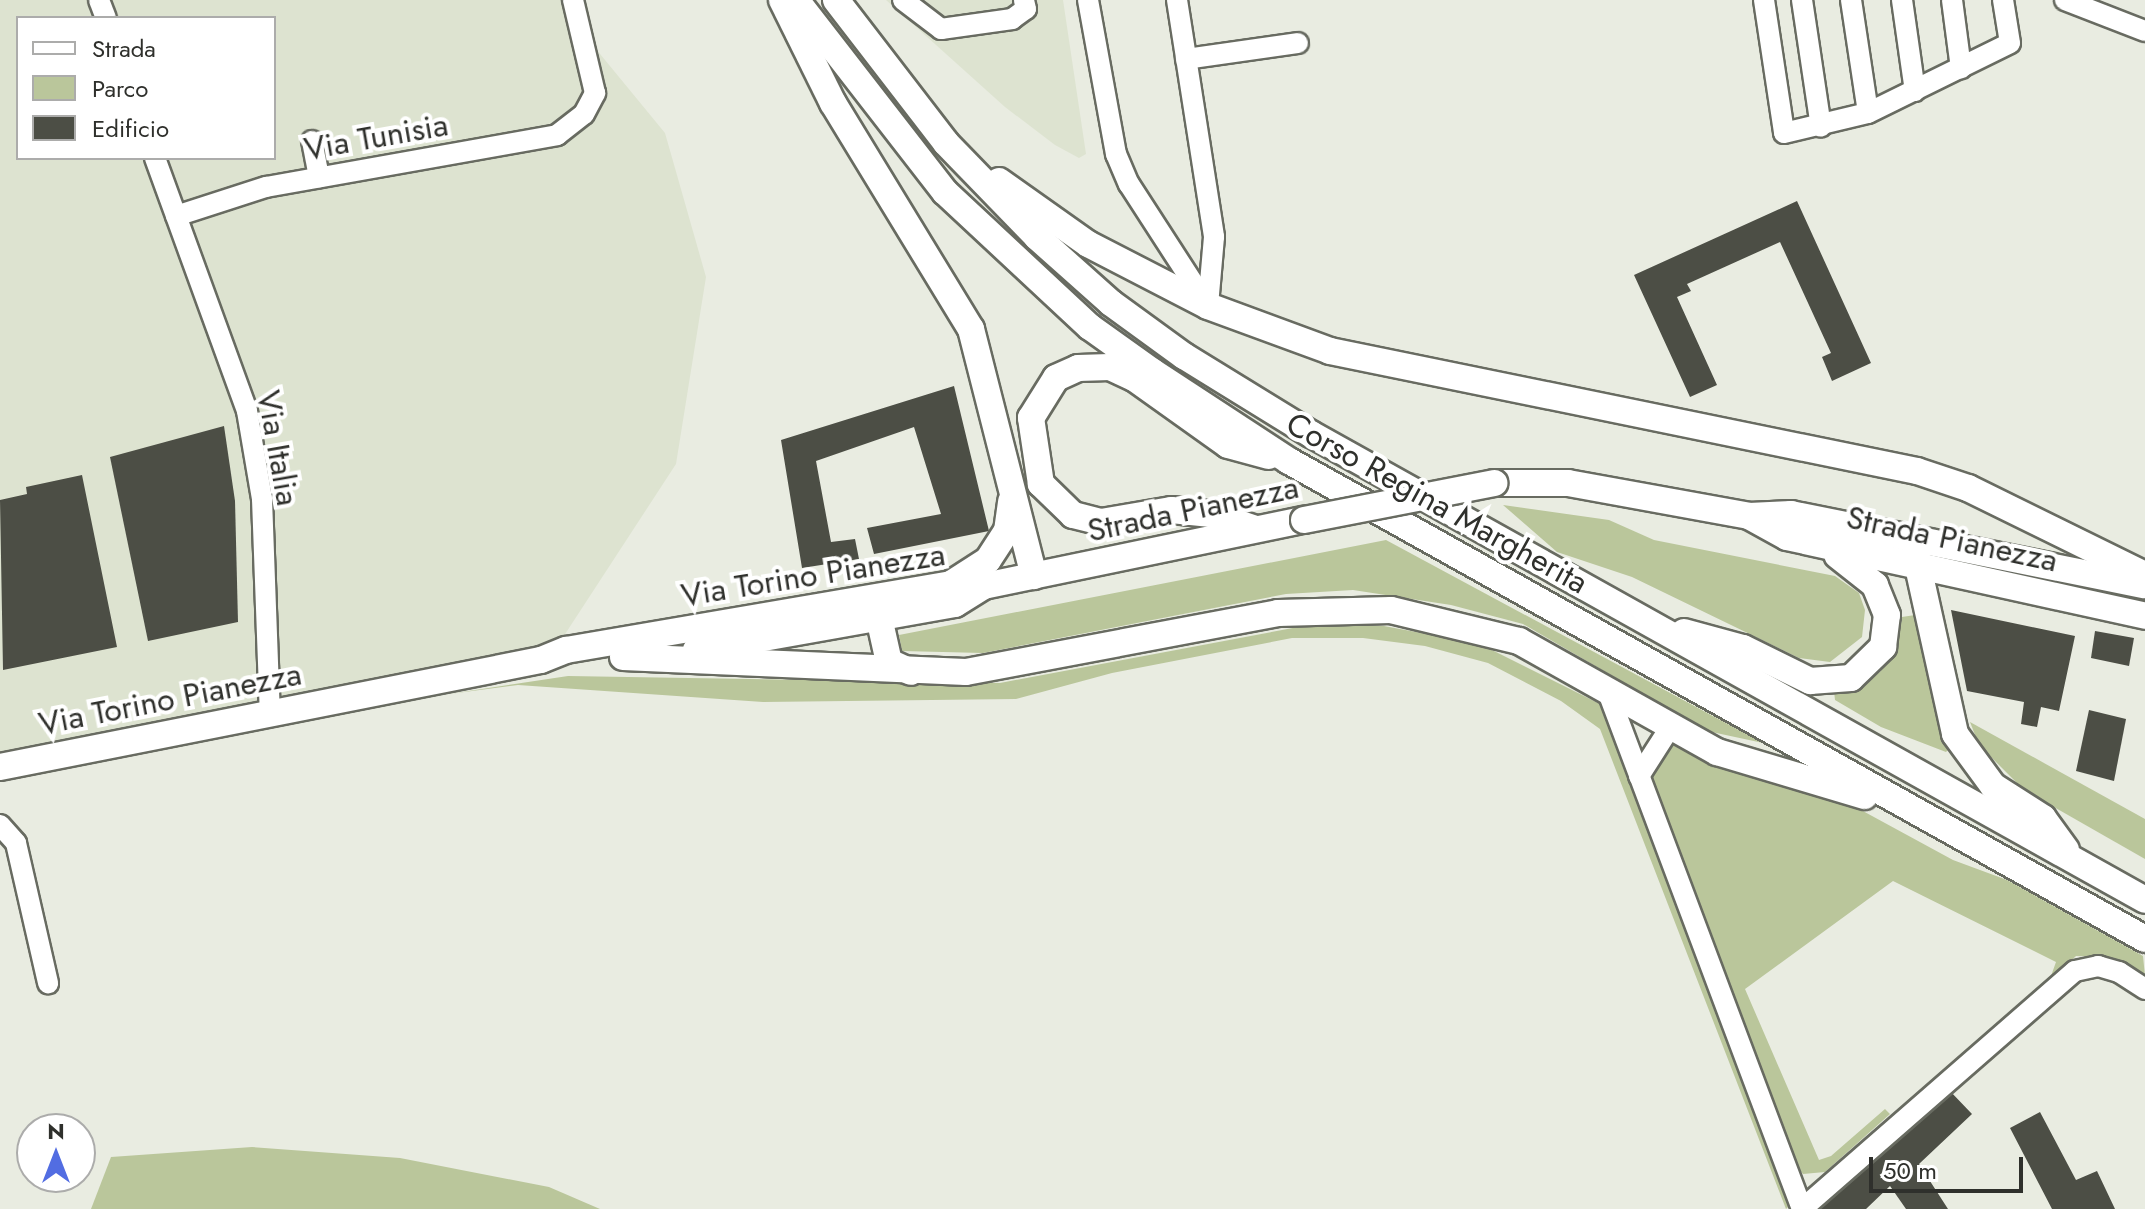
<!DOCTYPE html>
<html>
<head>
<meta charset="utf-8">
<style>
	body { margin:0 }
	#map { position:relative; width:2145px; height:1209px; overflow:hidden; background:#e9ece1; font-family:Jost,sans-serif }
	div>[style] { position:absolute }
	.built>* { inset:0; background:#dde3d0 }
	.green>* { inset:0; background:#bac69b }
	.building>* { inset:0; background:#4c4e45 }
	.roads { filter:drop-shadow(2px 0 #686b61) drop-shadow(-2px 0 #686b61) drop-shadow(0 2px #686b61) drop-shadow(0 -2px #686b61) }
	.minor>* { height:20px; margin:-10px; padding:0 10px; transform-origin:10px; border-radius:10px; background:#fff }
	.major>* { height:26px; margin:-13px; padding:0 13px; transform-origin:13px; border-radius:13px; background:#fff }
	.bridges { filter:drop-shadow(2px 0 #686b61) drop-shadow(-2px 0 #686b61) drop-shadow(0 2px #686b61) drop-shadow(0 -2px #686b61) }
	.major-bridge>* { height:26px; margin:-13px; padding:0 13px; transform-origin:13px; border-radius:13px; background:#fff }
	span { translate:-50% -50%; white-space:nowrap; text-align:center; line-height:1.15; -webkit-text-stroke:8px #fff; paint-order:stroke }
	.street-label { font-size:32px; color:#2f302c }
	.legend { position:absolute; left:16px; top:16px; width:260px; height:144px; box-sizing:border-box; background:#fff; border:2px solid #acacab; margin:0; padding:10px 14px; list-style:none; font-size:24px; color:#2f302c }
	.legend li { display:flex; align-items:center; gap:16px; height:40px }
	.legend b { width:40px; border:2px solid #acacab }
	.north { position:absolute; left:16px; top:1113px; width:80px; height:80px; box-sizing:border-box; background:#fff; border:2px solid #acacab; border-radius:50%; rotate:0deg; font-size:22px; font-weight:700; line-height:32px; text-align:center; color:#2f302c }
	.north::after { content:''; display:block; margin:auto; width:28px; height:36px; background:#526de2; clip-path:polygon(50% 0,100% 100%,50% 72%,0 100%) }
	.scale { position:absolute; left:1869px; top:1157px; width:154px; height:36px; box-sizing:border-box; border:4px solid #2f302c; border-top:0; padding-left:10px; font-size:24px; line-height:28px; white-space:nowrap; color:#2f302c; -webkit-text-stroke:6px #fff; paint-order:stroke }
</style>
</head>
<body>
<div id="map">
	<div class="built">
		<div style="clip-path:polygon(evenodd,0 0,573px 0,582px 32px,665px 133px,706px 277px,676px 464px,556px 648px,0 755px,0 0,18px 18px,274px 18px,274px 158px,18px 158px,18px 18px)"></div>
		<div style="clip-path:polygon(886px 0,1063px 0,1086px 154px,1079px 158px,1055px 145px,1005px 107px)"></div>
	</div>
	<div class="green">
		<div style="clip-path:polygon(1503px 505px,1609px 520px,1654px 540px,1835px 576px,1859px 593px,1865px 610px,1862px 637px,1830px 662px,1799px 658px,1632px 577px,1557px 552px)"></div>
		<div style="clip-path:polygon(1386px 540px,1763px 743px,1707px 731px,1523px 624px,1451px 605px,1353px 590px,1286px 594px,983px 653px,902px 651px,899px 635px)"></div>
		<div style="clip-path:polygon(1915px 615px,1936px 714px,1950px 748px,1946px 752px,1881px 727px,1835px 700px,1834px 691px,1852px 689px,1880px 672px,1897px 648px,1902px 617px)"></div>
		<div style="clip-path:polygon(1314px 624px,1384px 626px,1480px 644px,1606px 707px,1793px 1202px,1786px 1209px,1600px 729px,1561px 701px,1488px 663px,1425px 646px,1363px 638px,1292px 638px,1112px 673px,1016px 699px,763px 702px,518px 685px,449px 694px,568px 676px,1000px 683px)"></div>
		<div style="clip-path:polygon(1970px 722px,2145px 819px,2145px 859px,2024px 790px,1979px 745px)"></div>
		<div style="clip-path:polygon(1671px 741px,1707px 759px,1850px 804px,1953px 860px,2007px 880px,2143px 956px,2145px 976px,2107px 957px,2076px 956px,1996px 1031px,2051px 976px,2056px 962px,1893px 881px,1745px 989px,1819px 1160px,1831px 1156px,1885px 1109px,1890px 1114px,1825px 1172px,1803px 1174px,1795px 1165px,1651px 780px)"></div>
		<div style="clip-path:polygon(252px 1147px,400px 1158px,549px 1187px,600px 1209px,91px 1209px,111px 1157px)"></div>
	</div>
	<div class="building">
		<div style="clip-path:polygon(1797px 201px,1871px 363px,1832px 381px,1822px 357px,1831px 353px,1780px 242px,1687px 284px,1691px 291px,1677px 297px,1717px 385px,1690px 397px,1634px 275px)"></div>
		<div style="clip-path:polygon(954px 386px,989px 531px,874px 554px,867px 528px,941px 514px,914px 427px,816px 461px,831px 542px,855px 539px,859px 559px,802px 568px,781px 440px)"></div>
		<div style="clip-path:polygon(224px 426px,235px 501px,238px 622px,148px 641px,110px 457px)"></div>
		<div style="clip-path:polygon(82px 475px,117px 647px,3px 670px,0 500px,27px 494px,26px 487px)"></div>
		<div style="clip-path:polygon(1951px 610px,2075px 636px,2059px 711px,2041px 707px,2037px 727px,2021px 724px,2024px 702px,1967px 691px)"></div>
		<div style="clip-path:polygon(2095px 631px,2134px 638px,2129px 666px,2091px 658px)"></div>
		<div style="clip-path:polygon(2089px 710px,2126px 719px,2114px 781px,2076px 771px)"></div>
		<div style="clip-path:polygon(1949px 1090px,1972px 1114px,1919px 1164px,1948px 1209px,1906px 1209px,1890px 1186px,1866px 1209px,1814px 1209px)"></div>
		<div style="clip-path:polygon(2040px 1112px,2076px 1180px,2097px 1171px,2115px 1209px,2052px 1209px,2010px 1128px)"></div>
	</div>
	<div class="roads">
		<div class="minor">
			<div style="left:99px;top:0;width:19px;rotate:69deg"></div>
			<div style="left:903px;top:0;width:48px;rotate:37.3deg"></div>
			<div style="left:941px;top:29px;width:72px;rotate:-8deg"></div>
			<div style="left:1012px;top:19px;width:17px;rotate:-36deg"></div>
			<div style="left:1026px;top:9px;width:9px;rotate:-103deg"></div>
			<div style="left:1088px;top:0;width:157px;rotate:79.7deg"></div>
			<div style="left:1116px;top:154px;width:33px;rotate:67deg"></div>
			<div style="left:1129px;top:184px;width:145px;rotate:57.1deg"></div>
			<div style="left:1177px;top:0;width:240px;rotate:81.1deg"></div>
			<div style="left:1214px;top:237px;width:69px;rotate:95deg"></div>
			<div style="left:1764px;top:0;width:134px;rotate:81.4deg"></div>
			<div style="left:1784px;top:133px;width:86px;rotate:-13.4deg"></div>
			<div style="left:1868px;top:113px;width:158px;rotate:-26.2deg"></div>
			<div style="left:2010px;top:43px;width:44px;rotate:-99.2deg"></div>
			<div style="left:1802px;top:0;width:128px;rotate:81.5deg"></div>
			<div style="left:1851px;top:0;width:114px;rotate:81.4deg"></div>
			<div style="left:1902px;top:0;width:92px;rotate:81.9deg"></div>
			<div style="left:1952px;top:0;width:69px;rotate:82.5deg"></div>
			<div style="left:2065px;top:0;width:86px;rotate:21.2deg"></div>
			<div style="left:1186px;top:59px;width:113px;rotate:-8.1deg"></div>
			<div style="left:312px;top:141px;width:37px;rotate:79deg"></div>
			<div style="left:155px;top:158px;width:269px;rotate:70deg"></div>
			<div style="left:247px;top:411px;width:89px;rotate:80.3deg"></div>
			<div style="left:262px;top:499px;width:215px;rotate:87.9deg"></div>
			<div style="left:176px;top:216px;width:95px;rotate:-17.9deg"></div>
			<div style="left:266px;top:187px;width:296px;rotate:-10.1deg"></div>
			<div style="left:557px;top:135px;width:34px;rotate:-38deg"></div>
			<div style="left:584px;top:114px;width:24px;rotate:-62deg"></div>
			<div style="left:595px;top:93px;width:96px;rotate:-103.3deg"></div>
			<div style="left:1609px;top:695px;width:549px;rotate:69.42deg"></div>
			<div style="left:1639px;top:776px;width:56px;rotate:-57.4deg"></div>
			<div style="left:0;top:825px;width:24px;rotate:48deg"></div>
			<div style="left:16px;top:843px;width:144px;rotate:77.1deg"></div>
			<div style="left:1802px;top:1209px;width:362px;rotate:-41.1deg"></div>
			<div style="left:2075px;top:971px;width:24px;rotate:-12deg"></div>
			<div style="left:2098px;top:966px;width:22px;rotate:16deg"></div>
			<div style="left:2119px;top:972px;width:31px;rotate:33deg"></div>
		</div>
		<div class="major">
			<div style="left:782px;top:0;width:115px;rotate:63.7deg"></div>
			<div style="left:833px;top:103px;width:265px;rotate:58.6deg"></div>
			<div style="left:971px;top:329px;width:255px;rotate:75.7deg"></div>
			<div style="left:796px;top:0;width:243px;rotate:52.2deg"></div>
			<div style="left:945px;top:192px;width:198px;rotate:43deg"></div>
			<div style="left:1090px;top:327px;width:77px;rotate:35.5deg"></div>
			<div style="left:1153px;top:372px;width:163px;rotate:33.2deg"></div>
			<div style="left:1289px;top:461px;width:980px;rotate:29.18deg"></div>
			<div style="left:836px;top:0;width:180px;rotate:52.4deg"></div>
			<div style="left:946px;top:143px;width:131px;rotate:45.9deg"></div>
			<div style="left:1037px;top:237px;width:99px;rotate:41.7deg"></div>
			<div style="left:1111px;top:303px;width:90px;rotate:36deg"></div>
			<div style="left:1184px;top:356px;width:149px;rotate:31.6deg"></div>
			<div style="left:1311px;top:434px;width:955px;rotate:29.19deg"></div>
			<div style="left:999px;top:181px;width:109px;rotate:35.3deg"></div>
			<div style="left:1088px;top:244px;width:135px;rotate:27.3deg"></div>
			<div style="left:1208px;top:306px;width:130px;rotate:20.2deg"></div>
			<div style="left:1330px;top:351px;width:599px;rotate:11.55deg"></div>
			<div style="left:1917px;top:471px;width:54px;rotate:18.4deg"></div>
			<div style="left:1968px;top:488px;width:197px;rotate:26.2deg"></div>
			<div style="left:1494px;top:483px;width:74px"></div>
			<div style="left:1568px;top:483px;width:184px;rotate:10.3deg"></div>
			<div style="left:1749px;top:516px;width:42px;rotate:-2.7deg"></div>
			<div style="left:1791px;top:514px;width:360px;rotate:11.4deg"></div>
			<div style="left:1749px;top:516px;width:43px;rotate:28.9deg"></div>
			<div style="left:1787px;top:537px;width:367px;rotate:12.4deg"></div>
			<div style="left:1256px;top:529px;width:47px;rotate:-161.6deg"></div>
			<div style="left:1211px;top:514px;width:40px;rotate:-174.3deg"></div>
			<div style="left:1171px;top:510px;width:71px;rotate:170.3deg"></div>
			<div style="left:1101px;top:522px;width:29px;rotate:-166deg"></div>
			<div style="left:1073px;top:515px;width:45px;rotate:-135.9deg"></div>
			<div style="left:1041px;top:484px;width:67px;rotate:-98.6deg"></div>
			<div style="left:1031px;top:418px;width:47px;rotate:-58deg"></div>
			<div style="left:1056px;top:378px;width:24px;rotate:-24deg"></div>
			<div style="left:1078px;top:368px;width:32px;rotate:-2deg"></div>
			<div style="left:1110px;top:367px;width:26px;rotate:25deg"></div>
			<div style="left:1134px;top:378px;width:115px;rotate:35.5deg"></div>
			<div style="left:1228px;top:445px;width:42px;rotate:15deg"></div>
			<div style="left:1915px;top:553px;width:185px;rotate:77.5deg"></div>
			<div style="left:1955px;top:734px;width:64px;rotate:53.8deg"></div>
			<div style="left:1993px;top:786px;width:59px;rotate:32.6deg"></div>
			<div style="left:2043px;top:818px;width:39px;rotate:54deg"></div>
			<div style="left:951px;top:584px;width:44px;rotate:-33deg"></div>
			<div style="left:988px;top:560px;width:35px;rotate:-57deg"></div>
			<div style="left:1007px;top:531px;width:30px;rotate:-82deg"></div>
			<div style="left:876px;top:604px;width:59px;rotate:77.4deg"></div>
			<div style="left:889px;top:662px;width:24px;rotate:24deg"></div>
			<div style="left:1684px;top:632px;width:61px;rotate:15.2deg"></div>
			<div style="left:1743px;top:648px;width:75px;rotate:26.2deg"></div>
			<div style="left:1810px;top:681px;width:41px;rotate:-4.2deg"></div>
			<div style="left:1851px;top:678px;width:45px;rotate:-44.1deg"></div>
			<div style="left:1883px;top:647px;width:32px;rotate:-83deg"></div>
			<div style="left:1887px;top:615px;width:32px;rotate:-112deg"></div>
			<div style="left:1875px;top:585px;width:48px;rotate:-141.7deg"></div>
			<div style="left:696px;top:650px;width:263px;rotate:-10.1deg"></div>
			<div style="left:955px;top:604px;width:34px;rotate:-32deg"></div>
			<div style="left:623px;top:657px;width:343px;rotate:2.5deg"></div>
			<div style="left:966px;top:672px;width:318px;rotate:-10.7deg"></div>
			<div style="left:1278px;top:613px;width:113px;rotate:-1.5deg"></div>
			<div style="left:1391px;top:610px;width:132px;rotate:13.6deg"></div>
			<div style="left:1519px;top:641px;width:227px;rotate:29.3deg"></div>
			<div style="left:1717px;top:752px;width:154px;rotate:16.6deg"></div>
			<div style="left:0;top:767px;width:551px;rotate:-11.19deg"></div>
			<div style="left:541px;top:660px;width:27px;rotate:-22deg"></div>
			<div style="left:566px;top:650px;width:391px;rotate:-9.7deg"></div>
			<div style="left:951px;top:584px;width:33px;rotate:3deg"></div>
			<div style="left:984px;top:586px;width:327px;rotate:-11.7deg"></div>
		</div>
	</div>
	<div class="bridges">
		<div class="major-bridge">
			<div style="left:1304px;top:520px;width:194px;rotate:-11deg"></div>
		</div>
	</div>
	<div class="street-label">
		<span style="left:376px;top:137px;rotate:-10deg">Via Tunisia</span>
		<span style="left:278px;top:448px;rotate:80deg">Via Italia</span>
		<span style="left:1437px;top:503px;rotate:29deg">Corso Regina Margherita</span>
		<span style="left:1193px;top:509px;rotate:-12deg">Strada Pianezza</span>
		<span style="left:1952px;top:539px;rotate:12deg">Strada Pianezza</span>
		<span style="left:813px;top:575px;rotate:-9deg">Via Torino Pianezza</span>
		<span style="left:170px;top:699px;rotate:-11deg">Via Torino Pianezza</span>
	</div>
	<ul class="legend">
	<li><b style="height:10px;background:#fff"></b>Strada</li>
	<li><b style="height:22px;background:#bac69b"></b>Parco</li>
	<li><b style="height:22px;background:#4c4e45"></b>Edificio</li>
	</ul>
	<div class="north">N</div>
	<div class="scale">50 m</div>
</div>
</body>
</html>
